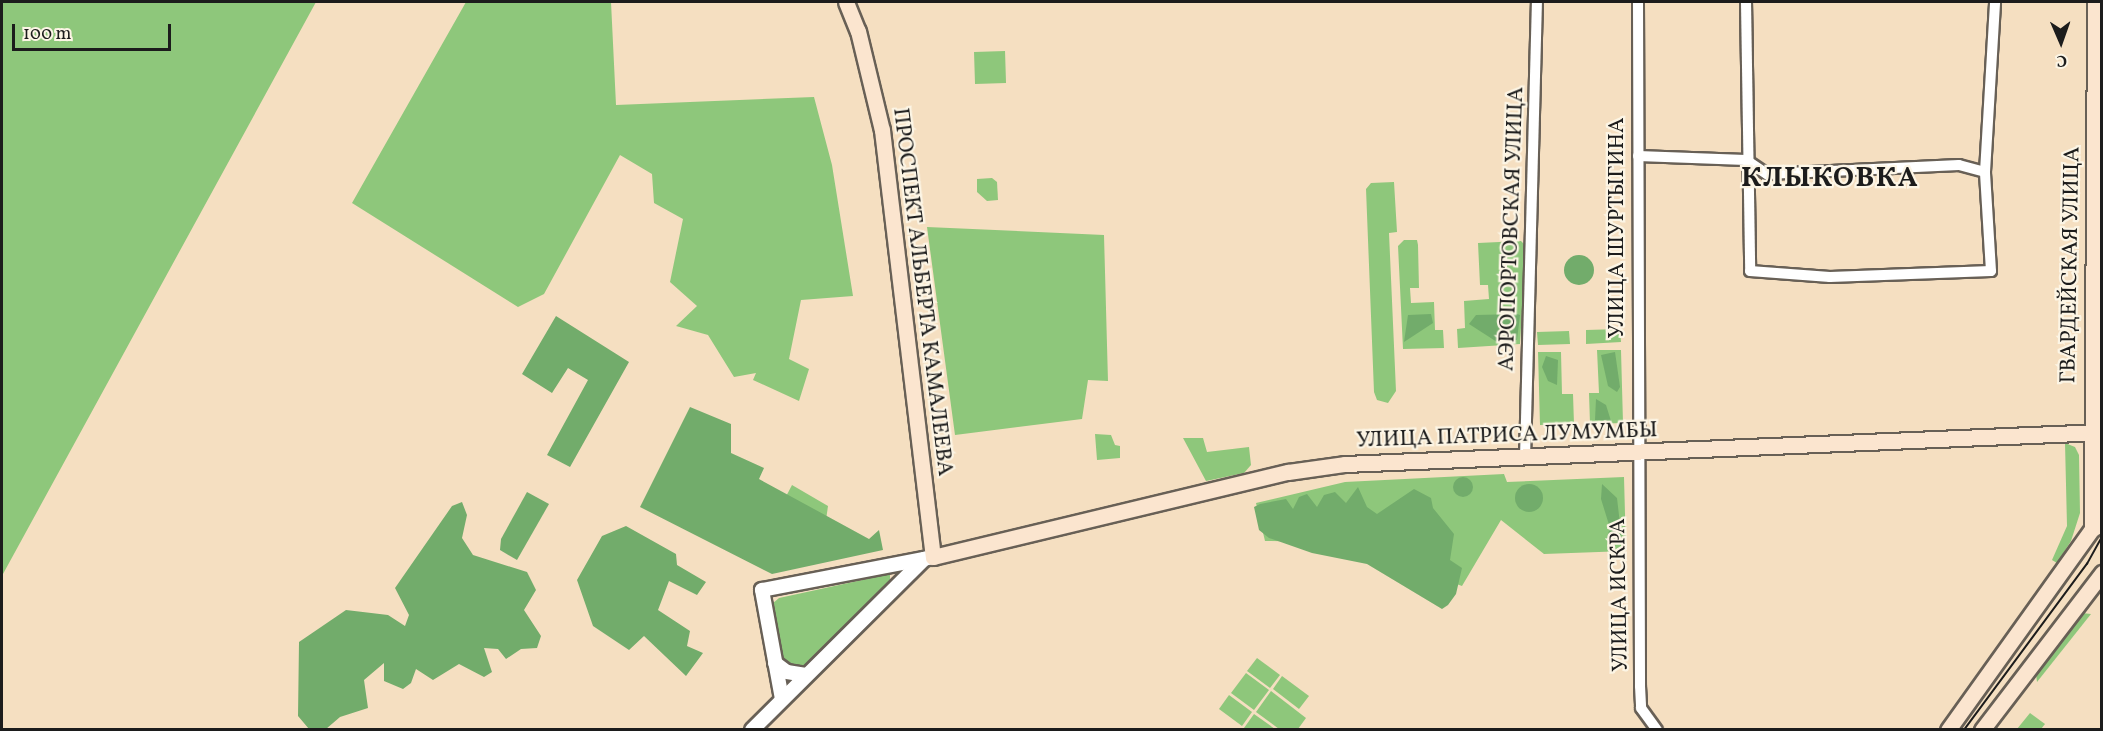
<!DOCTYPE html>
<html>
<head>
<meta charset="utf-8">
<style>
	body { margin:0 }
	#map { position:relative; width:2103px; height:731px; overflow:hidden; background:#f5dfc1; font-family:Vollkorn,serif }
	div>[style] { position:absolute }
	.green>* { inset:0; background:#8ec77b }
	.forest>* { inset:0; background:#72ac6b }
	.round { border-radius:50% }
	.roads { filter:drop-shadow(2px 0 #686056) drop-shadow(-2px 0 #686056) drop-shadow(0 2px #686056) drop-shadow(0 -2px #686056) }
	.minor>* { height:10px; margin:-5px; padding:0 5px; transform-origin:5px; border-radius:5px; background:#fff }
	.tertiary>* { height:14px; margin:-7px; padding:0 7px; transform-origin:7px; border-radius:7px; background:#fff }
	.secondary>* { height:15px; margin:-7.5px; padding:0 7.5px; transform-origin:7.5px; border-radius:7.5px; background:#fbe5cf }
	.tram>* { height:1.5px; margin:-0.75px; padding:0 0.75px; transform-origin:0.75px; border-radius:0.75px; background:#1c1c1c }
	span { translate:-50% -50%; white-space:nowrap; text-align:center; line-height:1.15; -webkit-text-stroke:4.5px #fcf5e5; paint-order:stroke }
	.street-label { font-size:22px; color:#1c1c1c }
	.district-label { font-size:28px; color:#1c1c1c; font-weight:700; letter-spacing:1.5px }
	.frame { position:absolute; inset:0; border:3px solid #1c1c1c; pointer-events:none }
	.north { position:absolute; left:2031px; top:12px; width:60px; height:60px; -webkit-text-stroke:4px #fcf5e5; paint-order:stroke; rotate:178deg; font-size:16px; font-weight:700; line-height:24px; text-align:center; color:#1c1c1c }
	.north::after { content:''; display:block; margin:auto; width:21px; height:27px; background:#1c1c1c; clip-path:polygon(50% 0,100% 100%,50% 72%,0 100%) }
	.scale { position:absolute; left:12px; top:24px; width:159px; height:27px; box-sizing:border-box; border:3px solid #1c1c1c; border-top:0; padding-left:8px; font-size:18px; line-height:21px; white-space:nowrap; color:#1c1c1c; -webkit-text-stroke:4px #fcf5e5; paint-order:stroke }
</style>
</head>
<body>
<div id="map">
	<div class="green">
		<div style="clip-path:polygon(2px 2px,316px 2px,3px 574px,2px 603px)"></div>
		<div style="clip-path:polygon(466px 2px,611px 2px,616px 105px,814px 97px,832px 165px,853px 296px,801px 300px,789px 359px,809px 369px,799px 401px,753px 380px,756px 373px,734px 377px,708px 335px,676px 326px,697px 306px,670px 282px,683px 219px,654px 203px,652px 174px,620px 155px,544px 294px,518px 307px,352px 203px)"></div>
		<div style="clip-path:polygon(1005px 51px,1006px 83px,975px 84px,974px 52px)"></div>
		<div style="clip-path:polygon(992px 178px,997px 182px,998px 200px,987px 201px,977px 192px,977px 179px)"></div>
		<div style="clip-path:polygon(1394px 182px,1397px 232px,1389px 233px,1396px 391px,1388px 403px,1377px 400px,1374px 392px,1366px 189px,1371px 183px)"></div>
		<div style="clip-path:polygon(927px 227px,1104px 235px,1108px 381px,1088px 380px,1082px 419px,955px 435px)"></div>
		<div style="clip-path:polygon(1404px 240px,1417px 240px,1418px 245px,1419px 288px,1410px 288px,1411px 303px,1434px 302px,1435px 330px,1443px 330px,1444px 348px,1403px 349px,1398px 246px)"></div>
		<div style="clip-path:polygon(1521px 241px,1526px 246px,1520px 344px,1458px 348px,1457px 329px,1465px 328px,1464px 301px,1489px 299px,1488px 285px,1480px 285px,1478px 243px)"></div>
		<div style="clip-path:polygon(1620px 329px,1621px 342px,1586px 344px,1586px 330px)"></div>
		<div style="clip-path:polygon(1569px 331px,1570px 344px,1538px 345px,1537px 332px)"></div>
		<div style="clip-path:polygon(1597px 350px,1621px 350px,1623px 423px,1590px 424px,1589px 393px,1599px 393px)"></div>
		<div style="clip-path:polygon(1538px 352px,1561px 352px,1562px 394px,1573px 394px,1574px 424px,1540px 425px)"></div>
		<div style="clip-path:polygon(1095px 434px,1111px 435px,1115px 445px,1120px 446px,1120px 458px,1097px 460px)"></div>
		<div style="clip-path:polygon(1183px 438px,1203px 438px,1207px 452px,1249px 447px,1251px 465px,1244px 473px,1206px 481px)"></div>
		<div style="clip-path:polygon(2065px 443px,2075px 447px,2079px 455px,2080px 513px,2071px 541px,2057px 563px,2052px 560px,2067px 526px)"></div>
		<div style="clip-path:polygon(1504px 474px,1507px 482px,1624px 477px,1626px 551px,1544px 554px,1501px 520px,1462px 586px,1342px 542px,1265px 541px,1256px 503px,1345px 482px)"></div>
		<div style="clip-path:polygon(792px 485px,828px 506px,825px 527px,768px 531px)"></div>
		<div style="clip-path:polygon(890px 574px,890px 583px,803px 668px,780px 664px,772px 604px,779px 598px)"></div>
		<div style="clip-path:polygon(2082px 613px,2091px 614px,2037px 682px,2036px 674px)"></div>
		<div style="clip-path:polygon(1257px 658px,1280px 675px,1270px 688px,1247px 671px)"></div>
		<div style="clip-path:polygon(1246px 673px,1269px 690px,1254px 710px,1231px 693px)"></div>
		<div style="clip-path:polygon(1282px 676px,1309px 696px,1299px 709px,1273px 689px)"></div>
		<div style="clip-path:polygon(1271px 691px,1306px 718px,1298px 729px,1279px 729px,1256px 712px)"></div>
		<div style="clip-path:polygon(1229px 695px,1252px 712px,1242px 726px,1219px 709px)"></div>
		<div style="clip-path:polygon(2030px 713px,2045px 724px,2041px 729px,2017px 729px)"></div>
		<div style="clip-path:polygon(1254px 714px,1275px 729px,1246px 729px,1244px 728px)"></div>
	</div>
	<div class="forest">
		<div class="round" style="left:1564px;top:255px;width:30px;height:30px"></div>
		<div style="clip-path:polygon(1431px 314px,1433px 323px,1404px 342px,1408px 315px)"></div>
		<div style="clip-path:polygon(1517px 314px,1520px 315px,1517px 340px,1497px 342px,1469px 324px,1476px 315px)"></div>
		<div style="clip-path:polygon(556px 316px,629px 362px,570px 467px,547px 455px,588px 380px,568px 368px,552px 393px,522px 374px)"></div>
		<div style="clip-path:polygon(1615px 352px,1620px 387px,1617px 392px,1608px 386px,1601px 355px)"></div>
		<div style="clip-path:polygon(1546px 356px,1558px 360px,1557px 385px,1548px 381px,1542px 367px)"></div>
		<div style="clip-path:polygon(1596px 399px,1606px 405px,1611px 421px,1595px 420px)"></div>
		<div style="clip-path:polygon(690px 407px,731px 424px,731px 453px,764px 468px,759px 479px,869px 539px,879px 530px,883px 550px,772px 574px,640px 507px)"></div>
		<div class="round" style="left:1453px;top:477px;width:20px;height:20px"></div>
		<div style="clip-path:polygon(1602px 484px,1617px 498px,1622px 541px,1615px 543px,1607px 537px,1610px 528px,1601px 499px)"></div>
		<div class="round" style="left:1515px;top:484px;width:28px;height:28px"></div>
		<div style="clip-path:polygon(1358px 487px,1367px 507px,1377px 514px,1414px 489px,1431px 498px,1433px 508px,1454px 534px,1450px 560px,1462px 568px,1456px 594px,1448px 605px,1442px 609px,1367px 564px,1312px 553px,1269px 538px,1259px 530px,1254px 507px,1260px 504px,1286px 499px,1293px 509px,1299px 497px,1307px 494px,1317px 507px,1324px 495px,1335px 492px,1346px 503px)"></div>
		<div style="clip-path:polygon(527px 492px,549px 504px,517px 560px,500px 550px,501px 539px)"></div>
		<div style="clip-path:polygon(462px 502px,467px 515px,462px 538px,473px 555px,527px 572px,536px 590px,524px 610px,541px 636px,537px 648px,521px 649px,506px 659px,498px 649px,484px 648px,492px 672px,484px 677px,459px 664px,433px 680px,416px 669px,411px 683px,403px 689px,384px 681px,384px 663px,364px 680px,368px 708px,340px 717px,326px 729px,309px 729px,298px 716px,299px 642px,346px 610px,388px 615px,405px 626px,409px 615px,395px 588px,452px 506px)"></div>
		<div style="clip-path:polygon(626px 526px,676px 554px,677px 565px,706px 582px,697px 595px,669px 581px,658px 610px,690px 631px,687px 646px,703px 653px,686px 676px,644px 636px,629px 650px,593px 626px,577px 580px,602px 536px)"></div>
	</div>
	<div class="roads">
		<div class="minor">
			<div style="left:1638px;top:2px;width:684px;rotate:89.83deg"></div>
			<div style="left:1640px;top:686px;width:22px;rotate:87deg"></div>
			<div style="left:1641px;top:708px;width:27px;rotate:54deg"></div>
			<div style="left:1746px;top:2px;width:269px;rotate:89.1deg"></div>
			<div style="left:1750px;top:271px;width:80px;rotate:4.3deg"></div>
			<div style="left:1830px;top:277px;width:161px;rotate:-2.1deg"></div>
			<div style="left:1991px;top:271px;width:99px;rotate:-93.5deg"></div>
			<div style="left:1985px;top:172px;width:170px;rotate:-86.6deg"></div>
			<div style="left:1638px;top:156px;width:108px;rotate:2.1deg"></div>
			<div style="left:1746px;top:160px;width:25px;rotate:34deg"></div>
			<div style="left:1767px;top:174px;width:192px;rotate:-2.7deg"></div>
			<div style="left:1959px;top:165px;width:27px;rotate:15deg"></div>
			<div style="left:1525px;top:458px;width:456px;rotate:-88.5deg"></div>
		</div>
		<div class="tertiary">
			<div style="left:775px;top:663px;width:15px;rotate:37deg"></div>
			<div style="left:787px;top:672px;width:19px;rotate:9deg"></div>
			<div style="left:782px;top:699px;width:111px;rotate:-100.4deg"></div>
			<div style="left:762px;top:590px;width:174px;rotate:-10.9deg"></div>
			<div style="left:752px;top:730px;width:243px;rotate:-44.8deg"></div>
		</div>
		<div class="secondary">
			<div style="left:846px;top:2px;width:31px;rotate:68deg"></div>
			<div style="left:858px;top:31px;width:102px;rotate:76.4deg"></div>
			<div style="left:882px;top:130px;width:430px;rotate:83.2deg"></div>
			<div style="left:933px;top:557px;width:365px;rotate:-13.5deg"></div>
			<div style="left:1288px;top:472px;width:58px;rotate:-8deg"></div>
			<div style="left:1345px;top:464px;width:758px;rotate:-2.42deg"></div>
			<div style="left:2092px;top:529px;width:527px;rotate:-89.67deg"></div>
			<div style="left:1948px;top:730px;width:247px;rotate:-54.4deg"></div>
			<div style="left:2092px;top:529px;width:8px;rotate:-30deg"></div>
			<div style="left:1982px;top:730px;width:198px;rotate:-52.6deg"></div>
		</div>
	</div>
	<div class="tram">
		<div style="left:2102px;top:348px;width:105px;rotate:90deg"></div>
		<div style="left:1964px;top:730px;width:207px;rotate:-53.5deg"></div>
		<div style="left:2087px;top:564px;width:31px;rotate:-61deg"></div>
	</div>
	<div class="street-label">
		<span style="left:1618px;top:228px;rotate:-90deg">УЛИЦА ШУРТЫГИНА</span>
		<span style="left:1512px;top:229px;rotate:-88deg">АЭРОПОРТОВСКАЯ УЛИЦА</span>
		<span style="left:2071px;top:265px;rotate:-89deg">ГВАРДЕЙСКАЯ УЛИЦА</span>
		<span style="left:922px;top:292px;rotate:83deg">ПРОСПЕКТ АЛЬБЕРТА КАМАЛЕЕВА</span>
		<span style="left:1507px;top:436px;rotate:-2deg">УЛИЦА ПАТРИСА ЛУМУМБЫ</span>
		<span style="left:1620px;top:595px;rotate:-91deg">УЛИЦА ИСКРА</span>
	</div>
	<div class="district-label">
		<span style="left:1830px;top:179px">КЛЫКОВКА</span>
	</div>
	<div class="frame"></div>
	<div class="north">С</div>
	<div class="scale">100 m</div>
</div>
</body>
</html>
